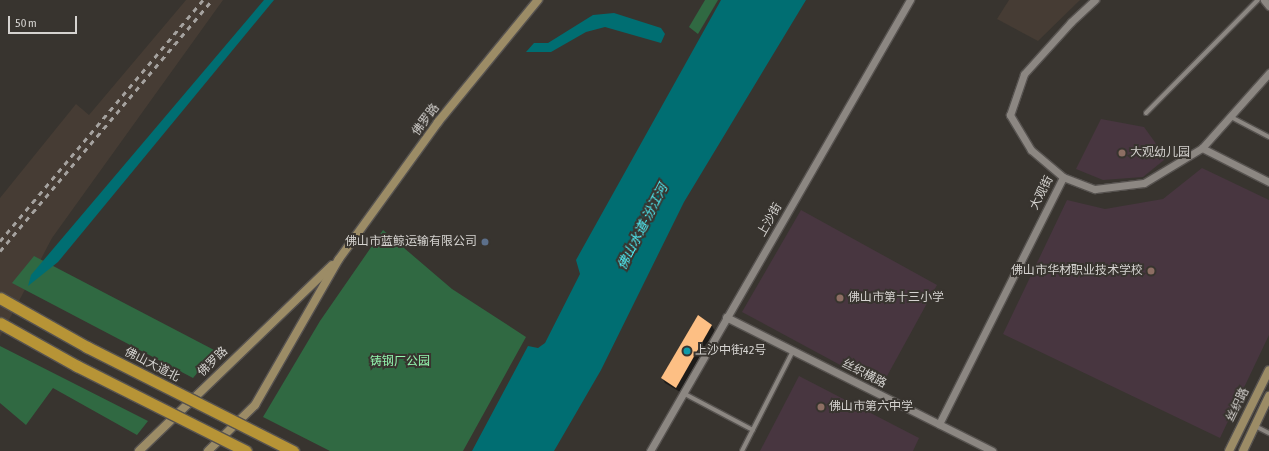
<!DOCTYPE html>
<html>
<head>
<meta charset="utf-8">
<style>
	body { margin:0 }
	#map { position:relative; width:1269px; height:451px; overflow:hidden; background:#38342f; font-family:"Asap Condensed","Noto Sans SC",sans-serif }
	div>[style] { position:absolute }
	.built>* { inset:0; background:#463c34 }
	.education>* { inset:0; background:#483640 }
	.green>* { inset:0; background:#306942 }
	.water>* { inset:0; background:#006e72 }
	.shadow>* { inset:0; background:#0007 }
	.building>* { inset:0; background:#fdbf84 }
	.roads { filter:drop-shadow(1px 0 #56524f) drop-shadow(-1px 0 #56524f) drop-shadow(0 1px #56524f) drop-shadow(0 -1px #56524f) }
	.minor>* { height:4px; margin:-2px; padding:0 2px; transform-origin:2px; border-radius:2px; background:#8c8782 }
	.tertiary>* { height:7px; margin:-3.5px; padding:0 3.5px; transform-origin:3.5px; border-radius:3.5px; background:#8c8782 }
	.secondary>* { height:8px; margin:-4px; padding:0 4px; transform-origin:4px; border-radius:4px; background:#9c8c66 }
	.rail>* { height:3px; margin-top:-1.5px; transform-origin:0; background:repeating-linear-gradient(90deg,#a5a29f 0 5px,transparent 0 10px) }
	.bridges { filter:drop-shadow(1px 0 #56524f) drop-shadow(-1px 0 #56524f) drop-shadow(0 1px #56524f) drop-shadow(0 -1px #56524f) }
	.trunk-bridge>* { height:11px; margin:-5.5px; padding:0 5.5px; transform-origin:5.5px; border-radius:5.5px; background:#b79436 }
	.dots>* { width:11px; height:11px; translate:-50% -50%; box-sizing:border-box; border:2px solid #38342f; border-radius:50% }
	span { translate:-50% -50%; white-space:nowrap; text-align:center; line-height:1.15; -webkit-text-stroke:4px #38342f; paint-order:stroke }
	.street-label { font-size:12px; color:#d5d3d0 }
	.poi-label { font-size:12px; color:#d5d3d0 }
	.left { translate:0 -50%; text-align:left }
	.right { translate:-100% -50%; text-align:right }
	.park-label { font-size:12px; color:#94f5ae }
	.water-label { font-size:13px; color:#50f7ff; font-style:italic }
	.scale { position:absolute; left:8px; top:16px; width:69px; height:18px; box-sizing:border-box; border:2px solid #d5d3d0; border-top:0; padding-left:5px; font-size:12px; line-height:14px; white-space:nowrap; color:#d5d3d0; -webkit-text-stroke:3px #38342f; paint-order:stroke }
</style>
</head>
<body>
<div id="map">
	<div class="built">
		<div style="clip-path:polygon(186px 0,223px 0,52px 238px,0 337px,0 198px,76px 104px,89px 115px)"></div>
		<div style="clip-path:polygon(1009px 0,1080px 0,1038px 41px,997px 19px)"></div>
	</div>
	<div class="education">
		<div style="clip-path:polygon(1101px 119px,1144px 127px,1157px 145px,1164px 160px,1143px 177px,1103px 180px,1076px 169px)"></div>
		<div style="clip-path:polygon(1202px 168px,1269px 200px,1269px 335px,1220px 438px,1003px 334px,1067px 200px,1105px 209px,1163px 199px)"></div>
		<div style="clip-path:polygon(801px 210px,937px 285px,881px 387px,742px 312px)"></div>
		<div style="clip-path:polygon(799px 376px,919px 438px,913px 451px,760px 451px)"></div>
	</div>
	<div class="green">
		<div style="clip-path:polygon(705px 0,718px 0,698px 34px,689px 27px)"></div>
		<div style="clip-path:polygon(383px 230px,452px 289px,526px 337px,463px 451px,330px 451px,263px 417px,320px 321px)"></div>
		<div style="clip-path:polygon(34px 256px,216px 351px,193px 378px,12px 283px)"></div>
		<div style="clip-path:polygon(0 346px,148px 421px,137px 435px,53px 388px,26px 425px,0 403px)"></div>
	</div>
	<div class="water">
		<div style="clip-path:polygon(264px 0,274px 0,58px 262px,28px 286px,31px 275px)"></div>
		<div style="clip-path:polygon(721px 0,806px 0,684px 202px,601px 370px,554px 451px,472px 451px,528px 346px,538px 348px,545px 343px,580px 274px,576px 260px)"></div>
		<div style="clip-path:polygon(614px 13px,661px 28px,665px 34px,661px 43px,605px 27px,586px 32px,551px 52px,526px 52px,534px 43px,548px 43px,593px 15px)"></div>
	</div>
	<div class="shadow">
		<div style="clip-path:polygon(698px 317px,712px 326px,715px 331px,680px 392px,665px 383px,662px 378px)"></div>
	</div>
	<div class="building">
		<div style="clip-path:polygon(698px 315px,712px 325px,676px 388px,661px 378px)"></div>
	</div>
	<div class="roads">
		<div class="minor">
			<div style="left:1146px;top:113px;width:159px;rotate:-45.3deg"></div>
			<div style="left:1231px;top:117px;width:43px;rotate:27.8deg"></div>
			<div style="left:683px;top:393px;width:79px;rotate:27.9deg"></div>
			<div style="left:1255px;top:426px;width:16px;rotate:27deg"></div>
			<div style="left:742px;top:451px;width:112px;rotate:-63deg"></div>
		</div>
		<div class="tertiary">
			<div style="left:1264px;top:0;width:8px;rotate:50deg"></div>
			<div style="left:1202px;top:148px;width:75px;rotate:26.9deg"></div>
			<div style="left:1063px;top:177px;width:34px;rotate:21deg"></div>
			<div style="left:1095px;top:189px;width:49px;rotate:-7deg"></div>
			<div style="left:1144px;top:183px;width:68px;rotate:-31.1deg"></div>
			<div style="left:1202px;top:148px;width:101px;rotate:-48.2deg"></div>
			<div style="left:726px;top:317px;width:298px;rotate:26.7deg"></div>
			<div style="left:939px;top:424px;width:276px;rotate:-63.3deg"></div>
			<div style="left:1063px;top:177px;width:42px;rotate:-139.8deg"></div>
			<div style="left:1031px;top:150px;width:41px;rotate:-121deg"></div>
			<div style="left:1010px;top:115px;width:43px;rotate:-71.1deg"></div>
			<div style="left:1024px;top:74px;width:70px;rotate:-47.9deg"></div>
			<div style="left:1071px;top:22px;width:33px;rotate:-43deg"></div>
			<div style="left:650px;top:451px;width:521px;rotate:-60.04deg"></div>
		</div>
		<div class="secondary">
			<div style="left:139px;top:451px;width:268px;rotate:-43.9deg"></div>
			<div style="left:208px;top:451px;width:66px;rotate:-44.4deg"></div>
			<div style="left:255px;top:405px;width:168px;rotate:-60.1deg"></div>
			<div style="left:339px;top:259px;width:169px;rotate:-54.1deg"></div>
			<div style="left:438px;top:122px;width:158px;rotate:-50.7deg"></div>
			<div style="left:1229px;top:451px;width:90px;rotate:-63.7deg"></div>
			<div style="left:1243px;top:451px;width:61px;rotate:-64.7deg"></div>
		</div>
	</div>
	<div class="rail">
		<div style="left:0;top:241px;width:315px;rotate:-49.9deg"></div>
		<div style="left:0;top:251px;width:329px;rotate:-49.8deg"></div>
	</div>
	<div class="bridges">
		<div class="trunk-bridge">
			<div style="left:0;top:298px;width:100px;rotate:29.4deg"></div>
			<div style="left:87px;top:347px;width:231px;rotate:26.8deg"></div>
			<div style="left:0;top:323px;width:88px;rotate:29.2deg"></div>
			<div style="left:77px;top:366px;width:189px;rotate:26.7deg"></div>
		</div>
	</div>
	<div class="dots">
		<div style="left:1122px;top:153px;background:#8d6e63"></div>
		<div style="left:485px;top:242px;background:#5c6f8a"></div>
		<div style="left:1151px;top:271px;background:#8d6e63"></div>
		<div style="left:840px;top:298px;background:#8d6e63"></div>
		<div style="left:687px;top:351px;background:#0f9aa8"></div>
		<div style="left:821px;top:407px;background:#8d6e63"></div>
	</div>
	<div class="street-label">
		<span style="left:426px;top:120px;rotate:-53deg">佛罗路</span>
		<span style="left:1042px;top:193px;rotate:-63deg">大观街</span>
		<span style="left:770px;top:220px;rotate:-60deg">上沙街</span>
		<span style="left:213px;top:362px;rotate:-44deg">佛罗路</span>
		<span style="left:152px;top:365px;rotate:27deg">佛山大道北</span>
		<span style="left:864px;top:374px;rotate:27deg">丝织横路</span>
		<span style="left:1238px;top:405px;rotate:-64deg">丝织路</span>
	</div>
	<div class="poi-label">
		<span class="left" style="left:1130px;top:153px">大观幼儿园</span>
		<span class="right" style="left:477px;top:242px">佛山市蓝鲸运输有限公司</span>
		<span class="right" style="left:1143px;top:271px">佛山市华材职业技术学校</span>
		<span class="left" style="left:848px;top:298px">佛山市第十三小学</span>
		<span class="left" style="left:695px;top:351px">上沙中街42号</span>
		<span class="left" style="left:829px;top:407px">佛山市第六中学</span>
	</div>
	<div class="park-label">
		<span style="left:400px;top:362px">铸钢厂公园</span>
	</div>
	<div class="water-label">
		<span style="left:643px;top:227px;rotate:-63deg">佛山水道-汾江河</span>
	</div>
	<div class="scale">50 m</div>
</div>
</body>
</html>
